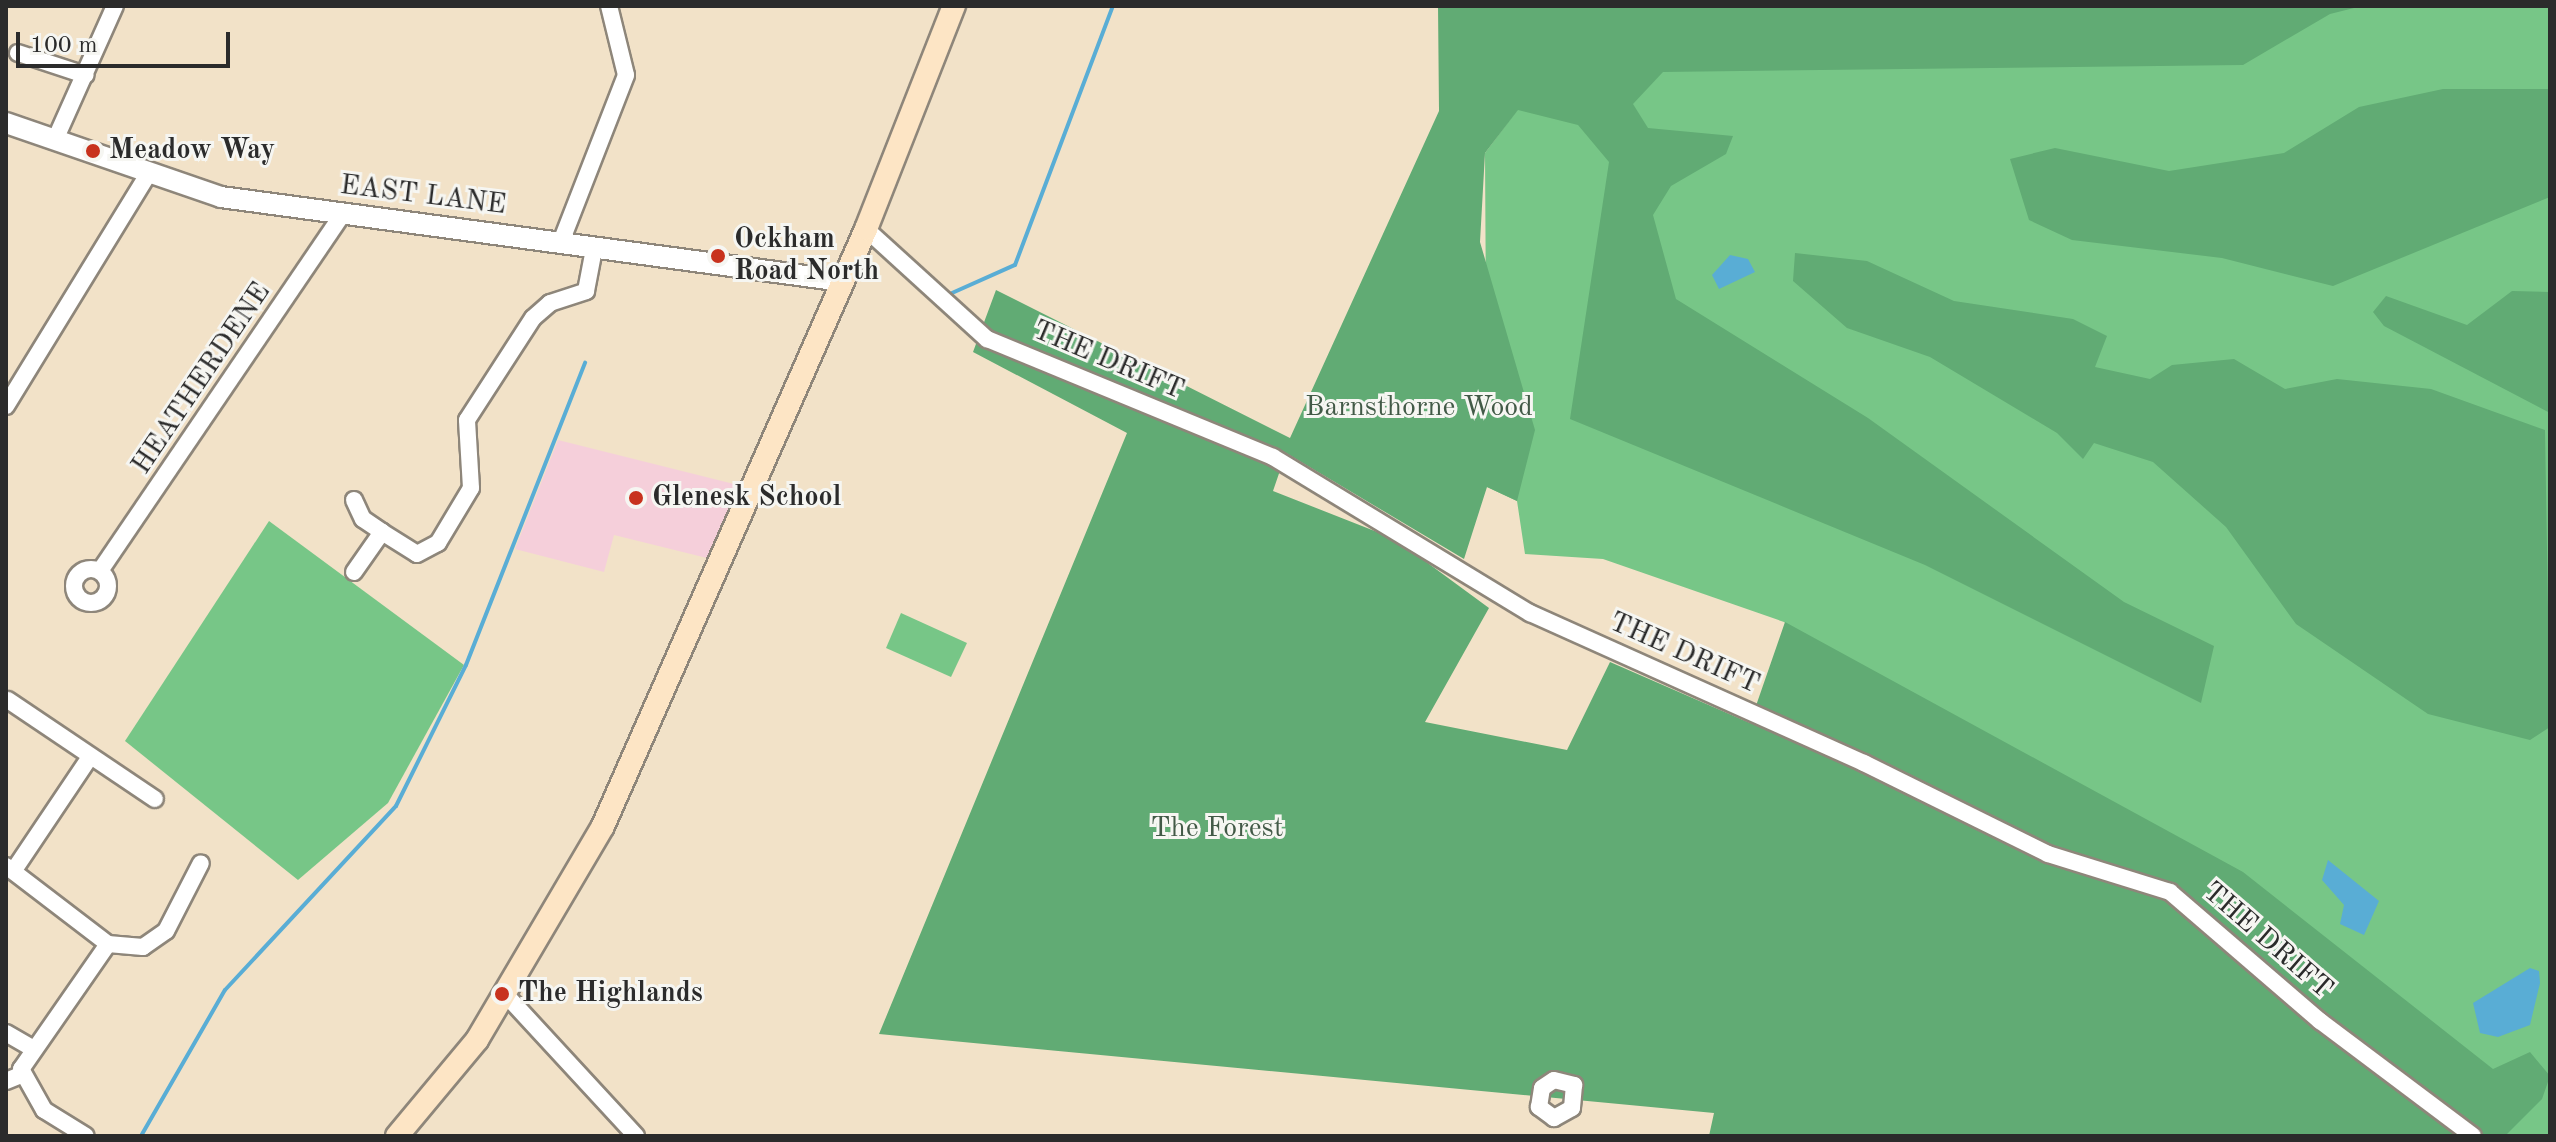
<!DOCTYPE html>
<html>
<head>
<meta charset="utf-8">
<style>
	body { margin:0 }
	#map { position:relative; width:2556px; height:1142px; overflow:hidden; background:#f2e2c8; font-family:"Old Standard TT",serif }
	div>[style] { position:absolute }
	.built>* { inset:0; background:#f5cfda }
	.green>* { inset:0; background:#77c687 }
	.forest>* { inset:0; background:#61ab74 }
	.water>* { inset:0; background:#59add5 }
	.stream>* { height:4px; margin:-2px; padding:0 2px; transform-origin:2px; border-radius:2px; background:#59add5 }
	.roads { filter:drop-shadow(2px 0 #8e867a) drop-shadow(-2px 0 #8e867a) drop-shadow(0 2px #8e867a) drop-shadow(0 -2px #8e867a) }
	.minor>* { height:16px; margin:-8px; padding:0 8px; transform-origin:8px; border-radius:8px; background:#fff }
	.minor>.ring { margin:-8px; padding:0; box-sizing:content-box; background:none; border:16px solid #fff; border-radius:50% }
	.tertiary>* { height:20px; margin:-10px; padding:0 10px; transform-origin:10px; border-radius:10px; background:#fff }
	.secondary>* { height:22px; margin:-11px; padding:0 11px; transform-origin:11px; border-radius:11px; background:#fde5c5 }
	.dots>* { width:22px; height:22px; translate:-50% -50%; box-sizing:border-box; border:4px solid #f6f6f2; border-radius:50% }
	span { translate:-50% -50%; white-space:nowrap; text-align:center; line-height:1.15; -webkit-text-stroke:6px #f6f6f2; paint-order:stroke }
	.poi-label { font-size:28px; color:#2b2b2b; font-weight:700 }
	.left { translate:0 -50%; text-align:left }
	.street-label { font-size:28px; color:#2b2b2b }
	.park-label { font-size:28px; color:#425a47 }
	.frame { position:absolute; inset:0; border:8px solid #2b2b2b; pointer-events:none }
	.scale { position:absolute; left:16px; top:32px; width:214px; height:36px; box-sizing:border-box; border:4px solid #2b2b2b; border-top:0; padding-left:10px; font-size:24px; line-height:28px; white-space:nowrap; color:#2b2b2b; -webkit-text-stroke:6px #f6f6f2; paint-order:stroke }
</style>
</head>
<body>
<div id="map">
	<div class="built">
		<div style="clip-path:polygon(558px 440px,742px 486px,711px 559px,614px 535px,604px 572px,515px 549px)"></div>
	</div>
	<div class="green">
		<div style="clip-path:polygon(2238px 6px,2550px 6px,2550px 1136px,2496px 1136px,1784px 622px,1603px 559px,1525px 554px,1517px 501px,1487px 487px,1485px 153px,1548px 69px)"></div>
		<div style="clip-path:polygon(269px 521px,464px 665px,388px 803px,298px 880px,125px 741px)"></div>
		<div style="clip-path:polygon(901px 613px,967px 643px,951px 677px,886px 648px)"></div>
	</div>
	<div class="forest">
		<div style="clip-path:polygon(1438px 6px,2362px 6px,2330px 14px,2243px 65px,1663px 72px,1633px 104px,1648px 128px,1733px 136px,1726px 154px,1671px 186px,1653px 215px,1676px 299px,1868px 418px,2124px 602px,2214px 646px,2201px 703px,1925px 565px,1570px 419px,1609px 162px,1578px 125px,1518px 110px,1485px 153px,1480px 242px,1535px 430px,1517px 501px,1487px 487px,1464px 559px,1286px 453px,1273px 491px,1395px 539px,1489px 608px,1425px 722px,1567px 750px,1610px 662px,1750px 723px,1785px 622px,2243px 872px,2493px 1069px,2530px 1052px,2550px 1076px,2542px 1099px,2505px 1136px,1709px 1136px,1714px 1113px,879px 1034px,1127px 433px,973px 352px,996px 290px,1290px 438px,1439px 111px)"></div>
		<div style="clip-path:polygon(2443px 89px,2550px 89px,2550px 197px,2333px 286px,2222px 258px,2072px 240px,2029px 220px,2010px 159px,2055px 148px,2169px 171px,2284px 153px,2359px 107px)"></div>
		<div style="clip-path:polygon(1795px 253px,1867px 261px,1954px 301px,2073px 319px,2107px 336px,2095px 367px,2150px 379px,2172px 365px,2234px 359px,2285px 389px,2337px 379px,2431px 389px,2545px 430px,2550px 727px,2530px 740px,2428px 714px,2296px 624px,2226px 527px,2153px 462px,2094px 443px,2083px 459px,2057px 433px,1930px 357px,1847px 328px,1793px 281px)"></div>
		<div style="clip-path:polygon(2512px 291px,2550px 292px,2550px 413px,2384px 326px,2373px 312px,2386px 296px,2467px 325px)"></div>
	</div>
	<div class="water">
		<div style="clip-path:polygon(1730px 255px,1748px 259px,1755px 272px,1719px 289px,1712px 275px)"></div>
		<div style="clip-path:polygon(2328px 860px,2379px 901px,2364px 935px,2340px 924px,2344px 905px,2322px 880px)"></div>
		<div style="clip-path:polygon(2530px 968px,2539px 971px,2540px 983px,2530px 1025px,2498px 1037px,2480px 1033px,2473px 1003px)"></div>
	</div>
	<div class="stream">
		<div style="left:952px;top:293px;width:69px;rotate:-24deg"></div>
		<div style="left:1015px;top:265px;width:277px;rotate:-69.3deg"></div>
		<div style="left:141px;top:1136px;width:168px;rotate:-60.1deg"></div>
		<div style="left:225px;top:990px;width:251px;rotate:-47.1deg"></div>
		<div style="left:396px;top:806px;width:157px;rotate:-63.6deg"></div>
		<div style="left:466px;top:665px;width:325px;rotate:-68.5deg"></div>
	</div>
	<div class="roads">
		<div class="minor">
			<div style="left:18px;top:53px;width:71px;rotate:18.2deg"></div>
			<div style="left:55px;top:140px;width:147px;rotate:-65.9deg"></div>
			<div style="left:866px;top:229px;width:164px;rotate:42.3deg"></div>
			<div style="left:987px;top:339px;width:309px;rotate:22.4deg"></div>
			<div style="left:1273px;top:457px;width:301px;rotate:31.3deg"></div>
			<div style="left:1530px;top:613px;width:366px;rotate:24.2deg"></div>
			<div style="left:1864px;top:763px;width:205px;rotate:26.3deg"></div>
			<div style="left:2048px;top:854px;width:128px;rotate:17.3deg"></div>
			<div style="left:2170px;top:892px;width:198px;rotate:40.7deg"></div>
			<div style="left:2320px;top:1021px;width:191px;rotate:36.9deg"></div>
			<div style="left:561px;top:242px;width:179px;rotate:-68.7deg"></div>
			<div style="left:626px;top:75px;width:71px;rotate:-103.8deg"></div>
			<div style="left:6px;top:406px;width:273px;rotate:-58.5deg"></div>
			<div style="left:354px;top:500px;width:21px;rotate:65deg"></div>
			<div style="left:363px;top:519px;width:23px;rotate:34deg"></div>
			<div class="ring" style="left:74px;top:569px;width:18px;height:18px"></div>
			<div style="left:100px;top:571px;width:430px;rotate:-55.8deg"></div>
			<div style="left:354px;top:572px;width:49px;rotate:-55deg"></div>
			<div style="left:382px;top:532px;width:41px;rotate:32.2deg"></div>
			<div style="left:417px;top:554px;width:24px;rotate:-28deg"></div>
			<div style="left:438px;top:543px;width:64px;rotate:-59deg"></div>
			<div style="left:471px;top:488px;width:68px;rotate:-93.4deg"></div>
			<div style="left:467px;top:420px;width:121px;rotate:-57.1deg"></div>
			<div style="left:533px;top:318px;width:23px;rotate:-41deg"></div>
			<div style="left:550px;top:303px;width:38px;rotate:-18deg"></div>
			<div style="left:586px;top:291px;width:43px;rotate:-79.2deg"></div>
			<div style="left:8px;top:700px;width:177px;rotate:34deg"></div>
			<div style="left:6px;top:866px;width:128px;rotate:37.4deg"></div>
			<div style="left:108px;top:944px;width:152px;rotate:124.8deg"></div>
			<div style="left:21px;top:1069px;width:47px;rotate:60.7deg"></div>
			<div style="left:44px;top:1110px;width:49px;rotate:31.8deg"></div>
			<div style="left:14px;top:870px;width:136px;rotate:-56.1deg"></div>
			<div style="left:108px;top:944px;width:35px;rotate:5deg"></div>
			<div style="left:143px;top:947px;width:28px;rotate:-35deg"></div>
			<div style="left:166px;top:931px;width:76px;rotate:-62.8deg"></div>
			<div style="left:506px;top:995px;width:192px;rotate:47.3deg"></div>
			<div style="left:6px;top:1033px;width:32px;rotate:30deg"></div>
			<div style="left:1554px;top:1080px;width:21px;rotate:14deg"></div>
			<div style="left:1574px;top:1085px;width:23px;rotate:95deg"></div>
			<div style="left:1572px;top:1108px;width:21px;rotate:151deg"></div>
			<div style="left:1554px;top:1118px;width:19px;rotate:-144deg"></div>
			<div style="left:1539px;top:1107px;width:19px;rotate:-81deg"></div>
			<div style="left:1542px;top:1088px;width:14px;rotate:-34deg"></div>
			<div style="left:6px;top:1081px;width:16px;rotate:-22deg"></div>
		</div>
		<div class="tertiary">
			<div style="left:6px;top:123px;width:227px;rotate:19deg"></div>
			<div style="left:221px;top:197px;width:627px;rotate:7.7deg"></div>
		</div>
		<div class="secondary">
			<div style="left:397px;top:1136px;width:125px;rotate:-50.2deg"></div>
			<div style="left:477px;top:1040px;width:248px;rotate:-59.5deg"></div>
			<div style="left:603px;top:826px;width:652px;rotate:-66.22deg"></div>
			<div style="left:866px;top:229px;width:240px;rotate:-68.5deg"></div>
		</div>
	</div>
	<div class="dots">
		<div style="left:93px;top:151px;background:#c8321e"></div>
		<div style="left:718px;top:256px;background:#c8321e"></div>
		<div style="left:636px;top:498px;background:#c8321e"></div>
		<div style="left:502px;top:994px;background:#c8321e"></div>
	</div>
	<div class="poi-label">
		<span class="left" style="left:109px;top:151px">Meadow Way</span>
		<span class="left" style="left:734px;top:256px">Ockham<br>Road North</span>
		<span class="left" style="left:652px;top:498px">Glenesk School</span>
		<span class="left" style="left:518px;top:994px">The Highlands</span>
	</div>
	<div class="street-label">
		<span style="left:423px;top:196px;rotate:7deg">EAST LANE</span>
		<span style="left:1108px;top:361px;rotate:23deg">THE DRIFT</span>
		<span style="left:202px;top:379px;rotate:-56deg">HEATHERDENE</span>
		<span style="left:1684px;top:654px;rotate:24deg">THE DRIFT</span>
		<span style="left:2267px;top:941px;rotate:41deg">THE DRIFT</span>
	</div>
	<div class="park-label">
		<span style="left:1419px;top:408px">Barnsthorne Wood</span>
		<span style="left:1217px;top:829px">The Forest</span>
	</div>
	<div class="frame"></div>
	<div class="scale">100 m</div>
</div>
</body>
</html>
